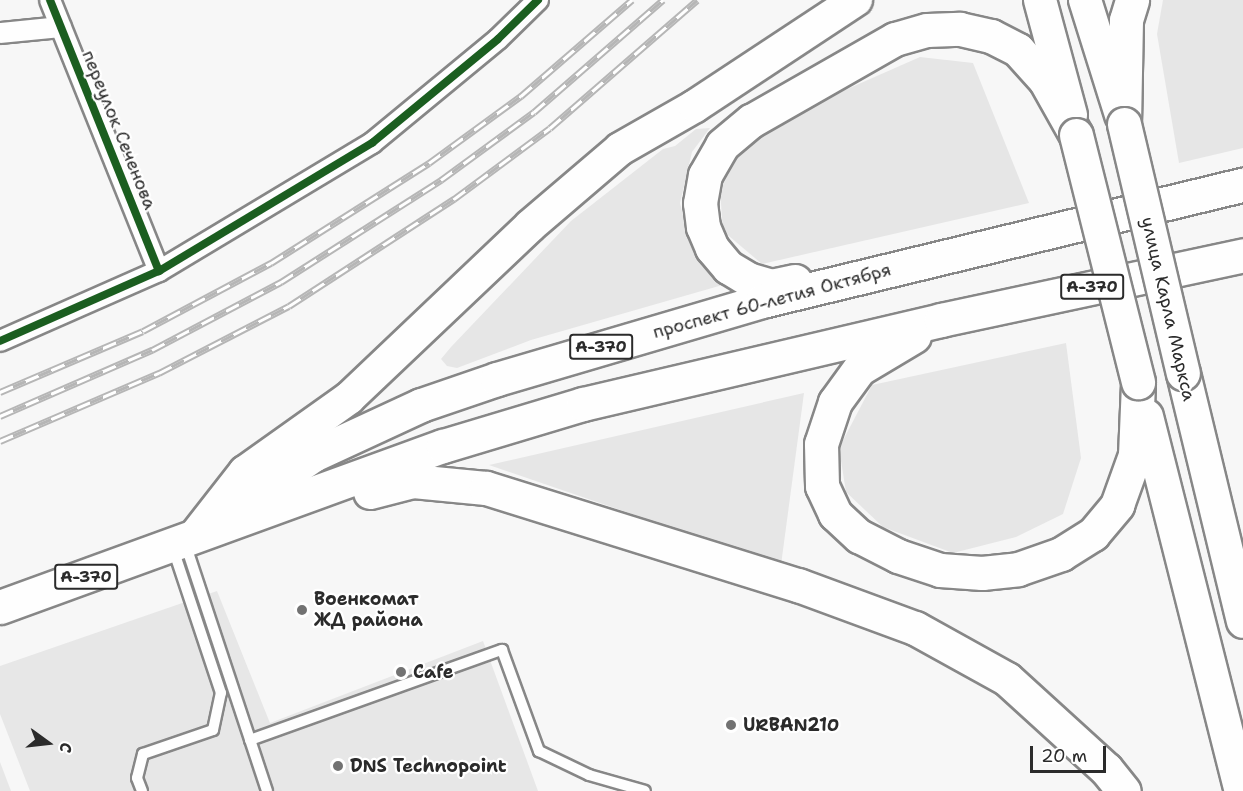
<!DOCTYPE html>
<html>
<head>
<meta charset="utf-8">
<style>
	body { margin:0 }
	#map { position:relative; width:1243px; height:791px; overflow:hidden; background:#f7f7f7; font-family:"Shantell Sans",sans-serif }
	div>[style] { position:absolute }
	.built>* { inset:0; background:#e7e7e7 }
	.green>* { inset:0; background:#e6e6e6 }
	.roads { filter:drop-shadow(2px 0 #878787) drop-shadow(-2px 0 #878787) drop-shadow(0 2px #878787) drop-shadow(0 -2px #878787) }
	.service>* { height:10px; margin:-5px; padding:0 5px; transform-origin:5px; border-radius:5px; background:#fefefe }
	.minor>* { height:20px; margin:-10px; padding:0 10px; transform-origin:10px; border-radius:10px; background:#fefefe }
	.primary>* { height:32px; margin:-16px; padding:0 16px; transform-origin:16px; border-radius:16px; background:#fefefe }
	.trunk>* { height:33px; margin:-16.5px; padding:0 16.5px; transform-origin:16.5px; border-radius:16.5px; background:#fefefe }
	.rail>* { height:7px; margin-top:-3.5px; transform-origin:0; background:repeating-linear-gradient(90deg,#fff 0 14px,#b6b6b6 0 28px); box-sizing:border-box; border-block:2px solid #b6b6b6 }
	.bridges { filter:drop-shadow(2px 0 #878787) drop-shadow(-2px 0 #878787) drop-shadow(0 2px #878787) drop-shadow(0 -2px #878787) }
	.trunk-bridge>* { height:33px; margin:-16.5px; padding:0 16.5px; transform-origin:16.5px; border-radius:16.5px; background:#fefefe }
	.cycleway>* { height:8px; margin:-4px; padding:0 4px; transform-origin:4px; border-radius:4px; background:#1b5e20 }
	.dots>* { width:16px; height:16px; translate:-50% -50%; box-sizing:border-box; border:3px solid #fff; border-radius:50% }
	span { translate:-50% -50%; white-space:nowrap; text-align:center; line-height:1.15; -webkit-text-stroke:4.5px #fff; paint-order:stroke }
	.shield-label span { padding:2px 4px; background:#fff; border:2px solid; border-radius:4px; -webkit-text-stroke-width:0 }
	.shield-label { font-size:16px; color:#2b2b2b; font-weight:700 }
	.street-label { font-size:18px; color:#2b2b2b }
	.poi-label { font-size:18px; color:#2b2b2b; font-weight:700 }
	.left { translate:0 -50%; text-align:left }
	.north { position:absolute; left:18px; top:713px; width:60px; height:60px; -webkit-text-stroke:4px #fff; paint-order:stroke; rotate:105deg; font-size:16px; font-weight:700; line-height:24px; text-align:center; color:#2b2b2b }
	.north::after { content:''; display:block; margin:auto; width:21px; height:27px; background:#2b2b2b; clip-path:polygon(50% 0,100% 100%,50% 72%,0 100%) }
	.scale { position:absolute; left:1030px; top:746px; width:76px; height:27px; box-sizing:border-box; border:3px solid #2b2b2b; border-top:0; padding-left:8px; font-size:18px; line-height:21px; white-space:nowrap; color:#2b2b2b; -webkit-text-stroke:4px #fff; paint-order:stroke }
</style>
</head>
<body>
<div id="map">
	<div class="built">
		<div style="clip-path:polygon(217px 591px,270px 723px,483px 641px,538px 791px,30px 791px,0 714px,0 666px)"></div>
		<div style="clip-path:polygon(0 762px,11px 791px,0 791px)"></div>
	</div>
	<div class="green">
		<div style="clip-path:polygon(1163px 0,1243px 0,1243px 148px,1179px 163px,1157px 34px)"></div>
		<div style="clip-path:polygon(920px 57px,973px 63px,1029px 203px,762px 264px,723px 231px,720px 190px,744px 146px,836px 94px)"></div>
		<div style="clip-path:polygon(710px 128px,692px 152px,680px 203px,690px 244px,726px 284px,531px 340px,457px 368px,447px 366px,441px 359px,451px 347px,571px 221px,663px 149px,675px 146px,696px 129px)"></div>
		<div style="clip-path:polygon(1066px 343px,1081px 458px,1063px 514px,1016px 537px,953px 553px,883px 527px,846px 492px,839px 448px,872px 385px)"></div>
		<div style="clip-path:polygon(804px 393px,781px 565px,489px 465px)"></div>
	</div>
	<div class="roads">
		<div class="service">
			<div style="left:185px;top:543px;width:261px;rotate:71.7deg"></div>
			<div style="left:250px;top:740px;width:268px;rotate:-19.7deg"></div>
			<div style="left:502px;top:650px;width:108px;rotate:69.9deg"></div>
			<div style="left:539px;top:751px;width:55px;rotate:25.6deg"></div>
			<div style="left:589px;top:775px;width:58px;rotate:15.9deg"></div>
			<div style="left:142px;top:791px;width:14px;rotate:-111deg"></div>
			<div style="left:137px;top:778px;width:25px;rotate:-76deg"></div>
			<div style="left:143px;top:754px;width:74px;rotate:-18.9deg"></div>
			<div style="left:213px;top:730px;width:38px;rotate:-78deg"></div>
			<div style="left:221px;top:693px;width:152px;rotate:-108.4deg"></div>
		</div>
		<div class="minor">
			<div style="left:50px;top:0;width:292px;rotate:68.1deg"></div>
			<div style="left:0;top:33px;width:61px;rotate:-5.6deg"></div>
			<div style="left:0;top:341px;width:174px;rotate:-23.8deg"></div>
			<div style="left:159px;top:271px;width:249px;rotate:-31deg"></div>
			<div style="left:372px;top:143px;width:163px;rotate:-39.5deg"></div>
			<div style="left:498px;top:39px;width:56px;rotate:-44.3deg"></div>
		</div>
		<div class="primary">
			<div style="left:1040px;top:0;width:119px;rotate:74.9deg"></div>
			<div style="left:1085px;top:0;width:121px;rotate:72.6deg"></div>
			<div style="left:194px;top:537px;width:83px;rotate:-51.9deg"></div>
			<div style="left:245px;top:472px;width:128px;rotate:-35.4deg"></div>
			<div style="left:349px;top:398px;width:250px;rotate:-43.5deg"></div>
			<div style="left:530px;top:226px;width:118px;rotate:-40.5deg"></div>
			<div style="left:620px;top:149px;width:86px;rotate:-29.8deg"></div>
			<div style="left:695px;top:106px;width:193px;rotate:-33.4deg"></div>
		</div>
		<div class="trunk">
			<div style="left:1124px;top:124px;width:104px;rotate:-88.9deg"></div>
			<div style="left:1126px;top:20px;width:21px;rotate:-73deg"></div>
			<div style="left:795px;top:281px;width:24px;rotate:168deg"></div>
			<div style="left:772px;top:286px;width:25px;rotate:-164deg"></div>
			<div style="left:748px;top:279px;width:23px;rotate:-149deg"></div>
			<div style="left:728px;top:267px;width:25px;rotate:-130deg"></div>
			<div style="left:712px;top:248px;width:23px;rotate:-113deg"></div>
			<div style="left:703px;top:227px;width:24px;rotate:-97deg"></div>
			<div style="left:700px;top:203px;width:28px;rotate:-80deg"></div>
			<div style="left:705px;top:175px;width:34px;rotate:-60deg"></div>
			<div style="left:722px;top:145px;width:38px;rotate:-40deg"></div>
			<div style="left:751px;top:121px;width:166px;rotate:-29.7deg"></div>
			<div style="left:895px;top:39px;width:33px;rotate:-16deg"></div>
			<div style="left:927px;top:30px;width:33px;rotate:-2deg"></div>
			<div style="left:960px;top:29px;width:32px;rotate:13deg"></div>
			<div style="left:991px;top:36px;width:30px;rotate:27deg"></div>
			<div style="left:1018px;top:50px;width:40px;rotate:48deg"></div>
			<div style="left:1045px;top:80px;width:63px;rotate:60.6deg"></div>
			<div style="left:914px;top:336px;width:64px;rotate:149deg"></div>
			<div style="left:859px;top:369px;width:41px;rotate:126deg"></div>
			<div style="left:835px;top:402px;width:44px;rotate:108.4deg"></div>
			<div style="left:821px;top:444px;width:42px;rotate:88.6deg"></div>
			<div style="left:822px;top:486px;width:31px;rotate:65deg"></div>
			<div style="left:835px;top:514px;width:33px;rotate:43deg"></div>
			<div style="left:859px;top:536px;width:44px;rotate:27.1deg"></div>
			<div style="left:898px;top:556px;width:44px;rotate:18.4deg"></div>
			<div style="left:940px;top:570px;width:42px;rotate:4.1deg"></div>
			<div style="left:982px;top:573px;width:36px;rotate:-6deg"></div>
			<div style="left:1018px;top:569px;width:46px;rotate:-19.2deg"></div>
			<div style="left:1061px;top:554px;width:38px;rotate:-32deg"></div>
			<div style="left:1093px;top:534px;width:38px;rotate:-50deg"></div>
			<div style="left:1117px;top:505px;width:53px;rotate:-70.2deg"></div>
			<div style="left:1135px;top:455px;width:73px;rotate:-87.6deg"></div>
			<div style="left:1183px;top:373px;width:255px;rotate:76.4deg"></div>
			<div style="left:1146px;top:416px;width:387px;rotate:75.8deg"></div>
			<div style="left:370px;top:492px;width:44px;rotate:-14.3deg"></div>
			<div style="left:413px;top:481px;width:73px;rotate:5.5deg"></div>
			<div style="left:486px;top:488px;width:327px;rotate:17.3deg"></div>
			<div style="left:798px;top:585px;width:125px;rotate:20.2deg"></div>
			<div style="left:915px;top:628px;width:105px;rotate:29deg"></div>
			<div style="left:1007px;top:679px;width:134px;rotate:42.3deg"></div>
			<div style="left:1106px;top:769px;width:28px;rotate:51deg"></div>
			<div style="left:233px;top:510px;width:97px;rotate:-34.5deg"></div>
			<div style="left:313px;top:455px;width:119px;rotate:-24.8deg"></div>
			<div style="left:421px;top:405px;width:80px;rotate:-18.9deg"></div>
			<div style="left:497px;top:379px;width:276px;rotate:-16.4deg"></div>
			<div style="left:762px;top:301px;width:495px;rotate:-13.6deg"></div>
			<div style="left:0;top:607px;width:471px;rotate:-20deg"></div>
			<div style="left:443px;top:446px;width:146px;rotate:-16.7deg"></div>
			<div style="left:583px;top:404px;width:368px;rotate:-13.2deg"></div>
			<div style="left:941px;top:320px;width:309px;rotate:-12.1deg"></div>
		</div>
	</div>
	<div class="rail">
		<div style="left:0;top:392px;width:155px;rotate:-23.1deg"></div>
		<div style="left:143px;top:331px;width:145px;rotate:-28deg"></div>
		<div style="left:271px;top:263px;width:187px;rotate:-32.3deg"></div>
		<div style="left:429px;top:163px;width:114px;rotate:-36.1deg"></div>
		<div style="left:521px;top:96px;width:147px;rotate:-40.9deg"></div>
		<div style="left:0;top:416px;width:166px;rotate:-23.5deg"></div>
		<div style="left:152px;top:350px;width:146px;rotate:-27.8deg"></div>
		<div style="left:281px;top:282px;width:190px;rotate:-32.5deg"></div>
		<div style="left:441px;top:180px;width:115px;rotate:-36.2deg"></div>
		<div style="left:534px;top:112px;width:171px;rotate:-41deg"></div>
		<div style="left:0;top:441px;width:173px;rotate:-23.2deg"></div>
		<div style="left:159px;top:373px;width:146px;rotate:-27.3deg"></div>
		<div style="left:289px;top:306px;width:197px;rotate:-33deg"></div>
		<div style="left:454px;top:199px;width:119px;rotate:-36.5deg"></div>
		<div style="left:550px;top:128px;width:195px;rotate:-41deg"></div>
	</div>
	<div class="bridges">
		<div class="trunk-bridge">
			<div style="left:1124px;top:124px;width:256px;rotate:76.7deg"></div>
			<div style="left:1076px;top:135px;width:255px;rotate:75.9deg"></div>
		</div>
	</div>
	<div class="cycleway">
		<div style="left:50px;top:0;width:292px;rotate:68.1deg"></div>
		<div style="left:0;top:341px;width:174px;rotate:-23.8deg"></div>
		<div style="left:159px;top:271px;width:249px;rotate:-31deg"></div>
		<div style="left:372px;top:143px;width:163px;rotate:-39.5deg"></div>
		<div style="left:498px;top:39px;width:56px;rotate:-44.3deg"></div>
	</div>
	<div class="dots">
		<div style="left:302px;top:610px;background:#727272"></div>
		<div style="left:401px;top:672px;background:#727272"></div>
		<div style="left:731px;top:725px;background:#727272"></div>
		<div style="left:338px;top:766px;background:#727272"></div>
	</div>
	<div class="shield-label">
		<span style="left:1092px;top:287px">А-370</span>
		<span style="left:601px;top:347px">А-370</span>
		<span style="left:86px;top:577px">А-370</span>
	</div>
	<div class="street-label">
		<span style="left:119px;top:130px;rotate:68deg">переулок Сеченова</span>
		<span style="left:772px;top:301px;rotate:-15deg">проспект 60-летия Октября</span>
		<span style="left:1168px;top:309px;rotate:77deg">улица Карла Маркса</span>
	</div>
	<div class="poi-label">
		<span class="left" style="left:314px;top:610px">Военкомат<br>ЖД района</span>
		<span class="left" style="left:413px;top:672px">Cafe</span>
		<span class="left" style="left:743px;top:725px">URBAN210</span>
		<span class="left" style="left:350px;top:766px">DNS Technopoint</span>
	</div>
	<div class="north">С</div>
	<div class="scale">20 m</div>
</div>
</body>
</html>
